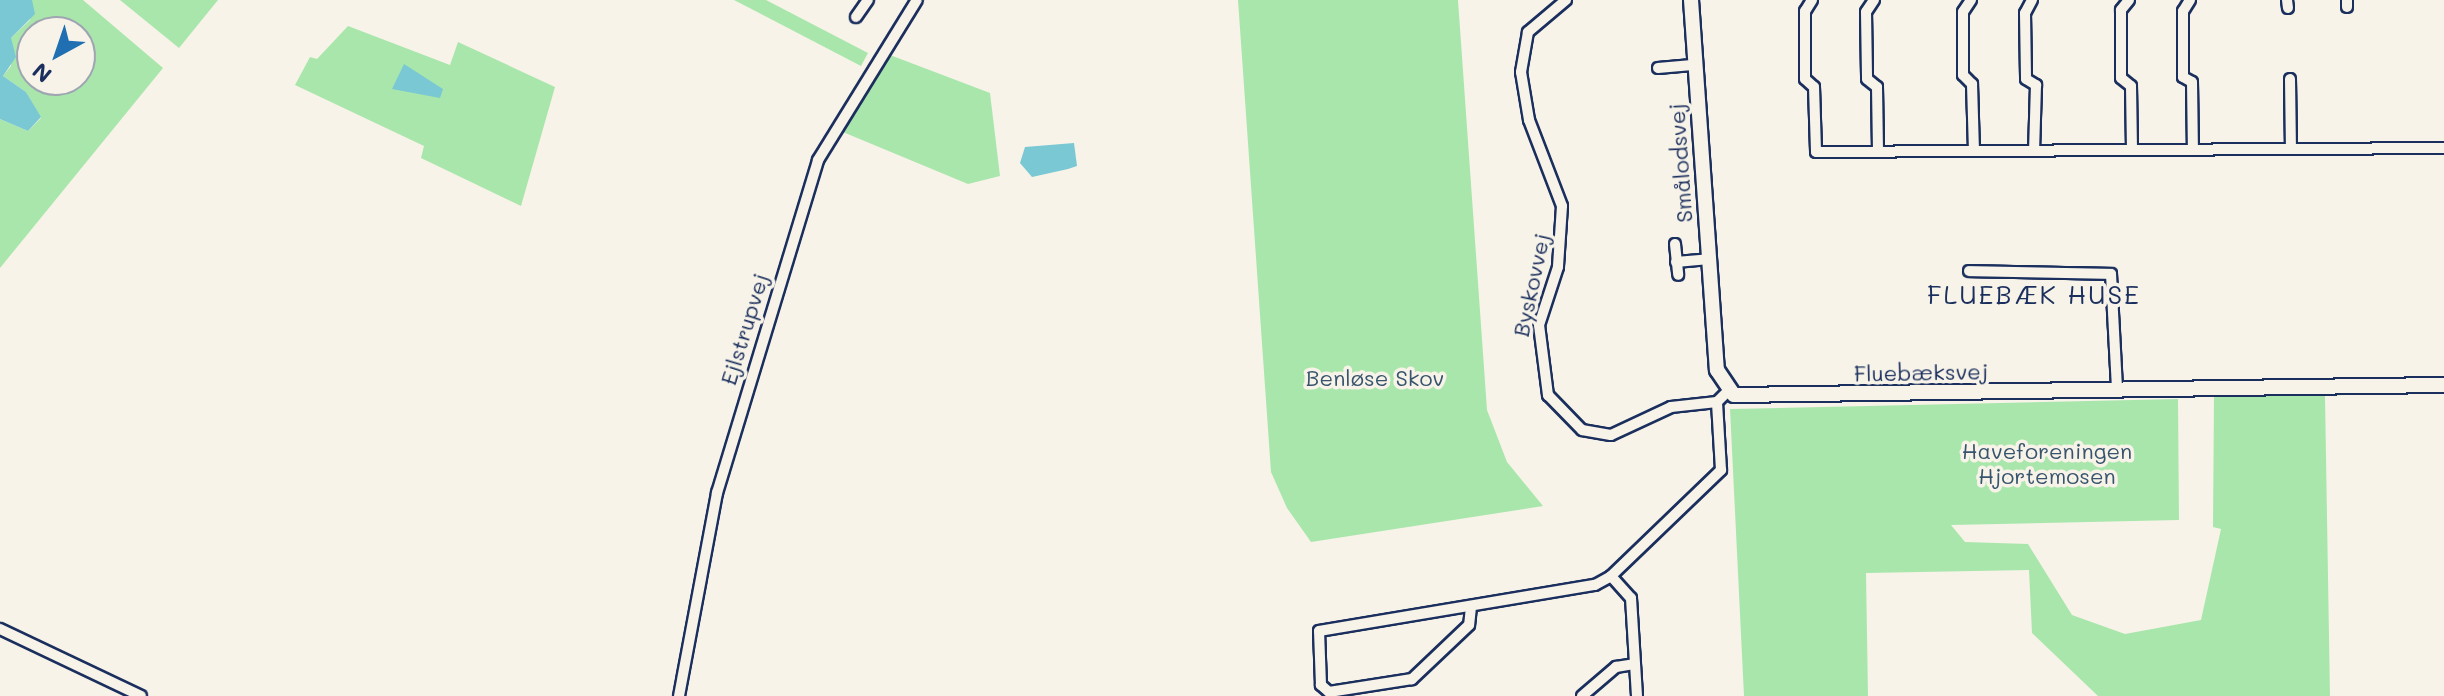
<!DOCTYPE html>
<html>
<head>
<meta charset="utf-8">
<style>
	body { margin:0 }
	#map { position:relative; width:2444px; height:696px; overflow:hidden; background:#f7f3e8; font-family:Mali,sans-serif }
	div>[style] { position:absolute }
	.green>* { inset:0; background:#a9e6ac }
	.water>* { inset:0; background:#79c8d4 }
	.roads { filter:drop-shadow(2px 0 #1b2f5e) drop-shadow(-2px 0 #1b2f5e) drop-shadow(0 2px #1b2f5e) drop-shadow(0 -2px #1b2f5e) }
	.minor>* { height:10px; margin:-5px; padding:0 5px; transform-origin:5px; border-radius:5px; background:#f7f3e8 }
	.tertiary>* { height:14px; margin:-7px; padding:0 7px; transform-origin:7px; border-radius:7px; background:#f7f3e8 }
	span { translate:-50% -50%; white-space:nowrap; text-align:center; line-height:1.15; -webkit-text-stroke:7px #f7f3e8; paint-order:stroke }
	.street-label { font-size:22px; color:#1b2f5e }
	.park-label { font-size:22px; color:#37546e }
	.quarter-label { font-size:26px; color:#1b2f5e; letter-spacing:2px }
	.north { position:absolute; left:16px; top:16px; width:80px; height:80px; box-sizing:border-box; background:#f7f3e8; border:2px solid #9fa5b1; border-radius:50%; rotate:220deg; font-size:22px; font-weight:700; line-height:32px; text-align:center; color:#1b2f5e }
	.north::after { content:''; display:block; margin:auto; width:28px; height:36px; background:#1f6fb2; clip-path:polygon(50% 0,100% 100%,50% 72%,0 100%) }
</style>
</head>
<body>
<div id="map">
	<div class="green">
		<div style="clip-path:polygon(evenodd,32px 0,83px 0,163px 68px,0 268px,0 119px,28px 131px,41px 118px,26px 92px,3px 76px,11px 66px,11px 38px,30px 20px,32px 0,32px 32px,80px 32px,80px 80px,48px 80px,50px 87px,36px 90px,22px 72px,32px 56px,32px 32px)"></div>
		<div style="clip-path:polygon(120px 0,218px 0,179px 48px)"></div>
		<div style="clip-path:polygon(734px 0,766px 0,868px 53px,861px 66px)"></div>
		<div style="clip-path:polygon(1238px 0,1458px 0,1487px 410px,1507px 462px,1543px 506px,1311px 542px,1287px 508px,1271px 472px)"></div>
		<div style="clip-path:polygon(348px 26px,450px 65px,458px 42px,555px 87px,521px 206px,421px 158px,424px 146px,295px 85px,310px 57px,317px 59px)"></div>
		<div style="clip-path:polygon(890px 55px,990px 93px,1000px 176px,968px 184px,838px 130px)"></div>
		<div style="clip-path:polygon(2444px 390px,2325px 396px,2330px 696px,2098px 696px,2032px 633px,2029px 570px,1866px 573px,1868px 696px,1744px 696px,1730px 409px,2178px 399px,2179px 520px,1951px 525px,1965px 542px,2028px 544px,2072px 615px,2125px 634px,2201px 620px,2221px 529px,2213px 527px,2214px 394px)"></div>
	</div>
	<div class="water">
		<div style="clip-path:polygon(0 0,32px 0,35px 14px,11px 38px,16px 57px,3px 76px,26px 92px,41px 117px,28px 131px,0 119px)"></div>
		<div style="clip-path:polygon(404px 64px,443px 89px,440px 98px,392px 89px)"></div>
		<div style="clip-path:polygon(1074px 143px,1077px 166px,1068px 169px,1032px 177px,1020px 163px,1025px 147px)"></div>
	</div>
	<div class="roads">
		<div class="minor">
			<div style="left:1566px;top:0;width:50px;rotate:139.9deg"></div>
			<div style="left:1528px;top:32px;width:41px;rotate:99.9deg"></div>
			<div style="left:1521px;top:72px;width:49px;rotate:80.5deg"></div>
			<div style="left:1529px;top:120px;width:92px;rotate:69deg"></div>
			<div style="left:1562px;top:206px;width:61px;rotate:93.8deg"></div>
			<div style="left:1558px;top:267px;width:61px;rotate:108.1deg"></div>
			<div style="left:1539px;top:325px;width:71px;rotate:82.7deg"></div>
			<div style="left:1548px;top:395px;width:49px;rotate:45.8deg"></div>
			<div style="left:1582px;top:430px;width:29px;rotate:10deg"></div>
			<div style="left:1611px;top:435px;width:66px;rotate:-25deg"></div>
			<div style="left:1671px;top:407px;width:46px;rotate:-6.2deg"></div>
			<div style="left:1717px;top:402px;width:16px;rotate:-45deg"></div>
			<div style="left:1812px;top:0;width:13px;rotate:122deg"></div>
			<div style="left:1805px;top:11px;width:68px;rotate:90deg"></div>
			<div style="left:1805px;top:79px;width:12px;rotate:42deg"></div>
			<div style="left:1814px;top:87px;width:65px;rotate:88.2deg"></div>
			<div style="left:1816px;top:152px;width:628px;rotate:-0.36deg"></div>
			<div style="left:1874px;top:0;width:14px;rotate:124deg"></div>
			<div style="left:1866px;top:12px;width:67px;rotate:89.1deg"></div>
			<div style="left:1867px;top:79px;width:13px;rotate:39deg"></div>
			<div style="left:1877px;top:87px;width:65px;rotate:89.1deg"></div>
			<div style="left:1971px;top:0;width:14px;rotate:124deg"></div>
			<div style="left:1963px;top:12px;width:63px;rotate:90deg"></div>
			<div style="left:1963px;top:75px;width:13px;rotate:45deg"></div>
			<div style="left:1972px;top:84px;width:67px;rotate:88.3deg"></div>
			<div style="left:2032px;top:0;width:15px;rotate:118deg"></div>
			<div style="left:2025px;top:13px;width:66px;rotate:89.1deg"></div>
			<div style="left:2026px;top:79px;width:12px;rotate:31deg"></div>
			<div style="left:2036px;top:85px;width:66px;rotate:91.7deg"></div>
			<div style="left:2129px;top:0;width:13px;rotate:129deg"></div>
			<div style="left:2121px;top:10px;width:68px;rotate:90deg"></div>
			<div style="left:2121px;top:78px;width:13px;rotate:39deg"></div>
			<div style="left:2131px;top:86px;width:64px;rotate:89.1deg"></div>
			<div style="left:2190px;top:0;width:13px;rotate:122deg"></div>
			<div style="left:2183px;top:11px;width:66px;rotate:90deg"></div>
			<div style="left:2183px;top:77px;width:10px;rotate:29deg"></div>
			<div style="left:2192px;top:82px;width:68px;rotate:89.2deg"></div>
			<div style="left:2287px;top:0;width:8px;rotate:83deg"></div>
			<div style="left:2347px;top:7px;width:7px;rotate:-90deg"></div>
			<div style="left:856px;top:17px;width:21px;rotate:-55deg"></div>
			<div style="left:1658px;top:68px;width:37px;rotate:-5deg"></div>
			<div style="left:2290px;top:79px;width:70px;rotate:89.2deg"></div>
			<div style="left:1675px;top:244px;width:31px;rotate:84deg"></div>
			<div style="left:1676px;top:262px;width:33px;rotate:-5deg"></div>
			<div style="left:1969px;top:271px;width:142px;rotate:1.2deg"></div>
			<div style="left:2111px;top:274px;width:116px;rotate:87deg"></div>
			<div style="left:1611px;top:576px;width:30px;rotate:48deg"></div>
			<div style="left:1631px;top:598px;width:98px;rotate:86.5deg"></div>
			<div style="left:1471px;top:607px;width:18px;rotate:96deg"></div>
			<div style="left:1469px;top:625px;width:79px;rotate:136.5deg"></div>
			<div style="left:1412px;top:679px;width:84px;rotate:171.1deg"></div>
			<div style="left:1329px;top:692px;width:11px;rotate:-139deg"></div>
			<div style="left:1321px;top:685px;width:54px;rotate:-92.1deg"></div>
			<div style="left:1319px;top:631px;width:280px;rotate:-9.5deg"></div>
			<div style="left:1595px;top:585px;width:18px;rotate:-29deg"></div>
			<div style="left:1611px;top:576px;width:153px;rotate:-43.9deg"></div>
			<div style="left:1721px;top:470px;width:68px;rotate:-93.4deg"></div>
			<div style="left:0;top:629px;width:156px;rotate:25.4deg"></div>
			<div style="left:679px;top:696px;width:207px;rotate:-79.4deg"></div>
			<div style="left:717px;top:493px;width:348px;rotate:-73.1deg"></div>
			<div style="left:818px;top:160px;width:188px;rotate:-58.3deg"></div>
			<div style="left:1582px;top:696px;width:45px;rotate:-40.5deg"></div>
			<div style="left:1616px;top:667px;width:18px;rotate:-9deg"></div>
		</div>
		<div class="tertiary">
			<div style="left:1691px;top:0;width:371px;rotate:86deg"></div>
			<div style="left:1717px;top:370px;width:30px;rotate:56deg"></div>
			<div style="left:1734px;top:395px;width:710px;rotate:-0.81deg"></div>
		</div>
	</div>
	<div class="street-label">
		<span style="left:1680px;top:163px;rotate:-94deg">Smålodsvej</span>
		<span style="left:1531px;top:285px;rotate:-78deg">Byskovvej</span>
		<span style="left:744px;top:329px;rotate:-73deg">Ejlstrupvej</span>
		<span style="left:1921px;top:372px;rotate:-1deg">Fluebæksvej</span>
	</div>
	<div class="park-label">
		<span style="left:1375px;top:378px">Benløse Skov</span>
		<span style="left:2047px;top:463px">Haveforeningen<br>Hjortemosen</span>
	</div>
	<div class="quarter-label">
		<span style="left:2034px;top:295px">FLUEBÆK HUSE</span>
	</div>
	<div class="north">N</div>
</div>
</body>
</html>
